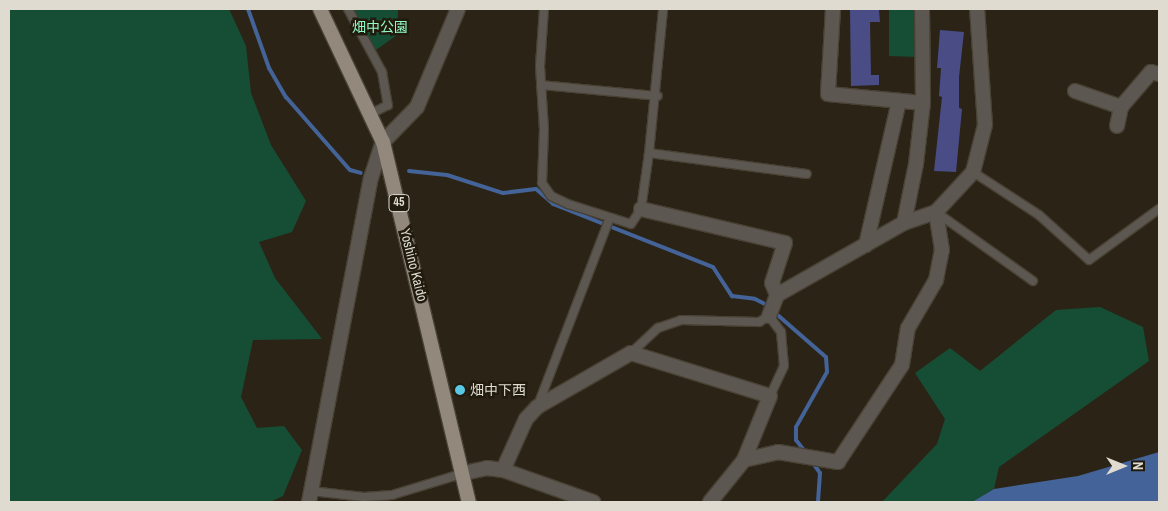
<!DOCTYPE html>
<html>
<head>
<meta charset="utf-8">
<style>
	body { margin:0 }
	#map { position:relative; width:1168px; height:511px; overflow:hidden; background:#2b2416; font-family:"Archivo Narrow","Noto Sans JP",sans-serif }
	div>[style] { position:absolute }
	.green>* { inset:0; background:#164e35 }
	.water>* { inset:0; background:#446398 }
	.stream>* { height:4px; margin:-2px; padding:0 2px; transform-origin:2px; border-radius:2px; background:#446398 }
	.building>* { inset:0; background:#494c85 }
	.roads { filter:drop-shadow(1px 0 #484134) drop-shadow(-1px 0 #484134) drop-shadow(0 1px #484134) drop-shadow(0 -1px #484134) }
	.service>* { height:8px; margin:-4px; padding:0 4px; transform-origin:4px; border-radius:4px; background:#5c5751 }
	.minor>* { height:14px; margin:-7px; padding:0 7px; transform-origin:7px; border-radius:7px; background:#5c5751 }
	.primary>* { height:14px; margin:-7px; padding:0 7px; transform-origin:7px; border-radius:7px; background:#92887b }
	.dots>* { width:14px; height:14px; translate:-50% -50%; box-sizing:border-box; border:2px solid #211b0d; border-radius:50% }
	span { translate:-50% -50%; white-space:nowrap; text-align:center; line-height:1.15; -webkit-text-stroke:5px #211b0d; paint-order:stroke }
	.shield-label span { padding:1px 4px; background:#211b0d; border:1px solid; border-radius:4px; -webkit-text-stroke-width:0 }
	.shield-label { font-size:12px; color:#dfdbd1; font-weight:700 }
	.park-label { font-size:14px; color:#91fac5 }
	.street-label { font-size:14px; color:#dfdbd1 }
	.poi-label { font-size:14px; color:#dfdbd1 }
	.left { translate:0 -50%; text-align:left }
	.frame { position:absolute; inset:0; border:10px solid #dfdbd1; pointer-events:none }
	.north { position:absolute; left:1098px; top:441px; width:50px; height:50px; -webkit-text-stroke:4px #211b0d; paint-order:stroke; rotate:90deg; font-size:14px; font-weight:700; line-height:20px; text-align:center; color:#dfdbd1 }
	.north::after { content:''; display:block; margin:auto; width:18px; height:22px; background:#dfdbd1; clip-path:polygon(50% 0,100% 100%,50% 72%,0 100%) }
</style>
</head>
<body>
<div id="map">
	<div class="green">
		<div style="clip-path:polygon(9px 9px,229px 9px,246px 46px,251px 93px,271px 145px,306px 201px,292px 232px,259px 242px,275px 278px,322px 339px,253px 340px,241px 397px,257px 428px,284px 426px,302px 450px,283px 496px,270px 502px,9px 502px)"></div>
		<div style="clip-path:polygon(351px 9px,398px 9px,397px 35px,373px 52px)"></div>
		<div style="clip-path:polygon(889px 9px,917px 9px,917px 57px,889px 56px)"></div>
		<div style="clip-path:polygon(1100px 307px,1143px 327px,1149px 361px,999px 467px,994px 489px,972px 502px,882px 502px,937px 444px,945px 419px,915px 373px,950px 348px,980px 371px,1056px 310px)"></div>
	</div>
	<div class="water">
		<div style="clip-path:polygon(1159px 452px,1159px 502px,972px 502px,994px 489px,1078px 476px)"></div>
	</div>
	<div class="stream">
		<div style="left:248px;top:9px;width:63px;rotate:70.4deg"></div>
		<div style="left:269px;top:68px;width:34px;rotate:60deg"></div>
		<div style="left:286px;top:97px;width:97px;rotate:48.8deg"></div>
		<div style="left:350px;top:170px;width:11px;rotate:15deg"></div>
		<div style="left:409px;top:171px;width:38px;rotate:6deg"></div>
		<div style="left:447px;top:175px;width:59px;rotate:17.8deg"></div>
		<div style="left:503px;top:193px;width:33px;rotate:-7deg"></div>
		<div style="left:536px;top:189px;width:23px;rotate:41deg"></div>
		<div style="left:553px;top:204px;width:172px;rotate:21.5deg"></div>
		<div style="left:713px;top:267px;width:35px;rotate:57deg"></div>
		<div style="left:732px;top:296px;width:23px;rotate:7deg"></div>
		<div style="left:755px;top:299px;width:11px;rotate:27deg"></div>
		<div style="left:765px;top:304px;width:81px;rotate:41deg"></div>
		<div style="left:826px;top:357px;width:15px;rotate:86deg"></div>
		<div style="left:827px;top:372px;width:63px;rotate:119.4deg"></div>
		<div style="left:796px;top:427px;width:13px;rotate:90deg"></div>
		<div style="left:796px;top:440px;width:16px;rotate:52deg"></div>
		<div style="left:813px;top:463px;width:12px;rotate:55deg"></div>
		<div style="left:820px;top:473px;width:29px;rotate:94deg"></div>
	</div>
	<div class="building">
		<div style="clip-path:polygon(850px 10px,879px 10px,880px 22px,870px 22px,871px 75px,879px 75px,879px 85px,851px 86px)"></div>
		<div style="clip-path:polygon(940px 30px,964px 32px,959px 77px,959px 108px,962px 109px,956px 172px,934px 171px,942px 97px,939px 96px,941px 68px,937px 68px)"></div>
	</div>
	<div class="roads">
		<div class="service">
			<div style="left:348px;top:9px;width:72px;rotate:61.6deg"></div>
			<div style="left:382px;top:72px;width:34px;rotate:80deg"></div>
			<div style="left:388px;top:105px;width:18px;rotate:153deg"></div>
			<div style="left:544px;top:9px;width:57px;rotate:94deg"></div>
			<div style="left:540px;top:66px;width:63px;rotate:86.4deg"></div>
			<div style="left:544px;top:129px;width:54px;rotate:92.1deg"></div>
			<div style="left:542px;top:183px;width:16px;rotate:55deg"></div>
			<div style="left:551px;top:196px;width:19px;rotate:25deg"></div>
			<div style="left:568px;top:204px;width:66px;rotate:17.6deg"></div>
			<div style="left:631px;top:224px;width:18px;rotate:-56deg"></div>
			<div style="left:641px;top:209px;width:57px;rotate:-81.9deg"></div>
			<div style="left:649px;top:153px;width:145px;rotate:-84.4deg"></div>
			<div style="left:541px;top:85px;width:117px;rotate:5.4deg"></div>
			<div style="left:649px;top:153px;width:159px;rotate:7.6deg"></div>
			<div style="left:973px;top:172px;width:79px;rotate:33.1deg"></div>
			<div style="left:1039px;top:215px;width:67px;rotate:42deg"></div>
			<div style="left:1089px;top:260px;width:87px;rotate:-36.1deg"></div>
			<div style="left:936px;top:212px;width:119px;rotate:35.4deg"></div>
			<div style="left:631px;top:353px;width:37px;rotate:-43deg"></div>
			<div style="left:658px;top:328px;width:24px;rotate:-19deg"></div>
			<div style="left:681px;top:320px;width:78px;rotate:1.5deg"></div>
			<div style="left:759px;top:322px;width:12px;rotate:-31deg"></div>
			<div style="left:769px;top:316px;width:20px;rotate:53deg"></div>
			<div style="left:781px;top:332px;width:34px;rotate:85deg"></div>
			<div style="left:784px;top:366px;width:33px;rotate:115deg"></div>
			<div style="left:538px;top:405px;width:198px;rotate:-69deg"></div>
			<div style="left:311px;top:491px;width:53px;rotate:6.5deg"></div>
			<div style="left:364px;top:497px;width:28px;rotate:-4deg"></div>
			<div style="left:392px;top:495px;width:75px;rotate:-17deg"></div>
		</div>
		<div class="minor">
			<div style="left:833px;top:9px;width:85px;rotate:93.4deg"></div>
			<div style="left:828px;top:94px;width:95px;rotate:5.4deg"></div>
			<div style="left:1075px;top:91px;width:49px;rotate:19.2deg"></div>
			<div style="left:1117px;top:126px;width:19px;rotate:-78deg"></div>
			<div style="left:1121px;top:107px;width:46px;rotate:-49.4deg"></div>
			<div style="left:1151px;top:72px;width:8px;rotate:14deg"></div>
			<div style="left:641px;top:209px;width:148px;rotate:13.3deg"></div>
			<div style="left:785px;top:243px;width:42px;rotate:108deg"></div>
			<div style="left:772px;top:283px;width:13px;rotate:67deg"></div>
			<div style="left:904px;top:223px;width:60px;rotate:-78.5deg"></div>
			<div style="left:916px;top:164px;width:61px;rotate:-83.5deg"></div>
			<div style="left:923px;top:103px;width:94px;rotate:-90.6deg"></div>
			<div style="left:866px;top:245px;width:148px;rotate:-77.1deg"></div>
			<div style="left:769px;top:316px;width:22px;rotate:-69deg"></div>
			<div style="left:777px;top:295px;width:146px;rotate:-29.6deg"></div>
			<div style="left:904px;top:223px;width:34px;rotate:-19deg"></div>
			<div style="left:936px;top:212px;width:54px;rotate:-47.2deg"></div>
			<div style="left:973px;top:172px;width:49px;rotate:-75.7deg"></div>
			<div style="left:985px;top:125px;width:116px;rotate:-93.9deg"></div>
			<div style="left:503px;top:470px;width:56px;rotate:-65.7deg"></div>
			<div style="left:526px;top:419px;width:16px;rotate:-47deg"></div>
			<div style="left:537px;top:407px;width:108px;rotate:-29.9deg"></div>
			<div style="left:631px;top:353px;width:145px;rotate:17.2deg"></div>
			<div style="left:770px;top:396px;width:69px;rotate:112.1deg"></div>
			<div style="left:464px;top:473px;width:24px;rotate:-12deg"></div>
			<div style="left:487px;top:468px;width:16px;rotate:7deg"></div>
			<div style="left:503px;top:470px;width:96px;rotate:19.6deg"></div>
			<div style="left:309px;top:502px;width:330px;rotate:-79.2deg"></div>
			<div style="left:371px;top:178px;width:38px;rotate:-72deg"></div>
			<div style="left:383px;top:142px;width:49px;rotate:-45.8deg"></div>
			<div style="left:417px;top:107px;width:106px;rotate:-67.3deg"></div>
			<div style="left:710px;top:502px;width:54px;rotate:-51deg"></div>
			<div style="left:744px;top:460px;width:35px;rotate:-13deg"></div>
			<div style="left:778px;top:452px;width:61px;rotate:9.5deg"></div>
			<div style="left:838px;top:462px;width:116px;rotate:-56.6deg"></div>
			<div style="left:902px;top:365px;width:37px;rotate:-81deg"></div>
			<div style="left:908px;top:328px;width:56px;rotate:-59.7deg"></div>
			<div style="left:936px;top:280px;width:31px;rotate:-79deg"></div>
			<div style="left:942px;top:250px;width:38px;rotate:-99deg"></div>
		</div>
		<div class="primary">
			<div style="left:320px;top:9px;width:147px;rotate:64.7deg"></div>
			<div style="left:383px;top:142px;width:370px;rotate:76.6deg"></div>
		</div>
	</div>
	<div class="dots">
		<div style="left:460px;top:390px;background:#59c8e5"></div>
	</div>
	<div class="shield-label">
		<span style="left:399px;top:203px">45</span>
	</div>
	<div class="park-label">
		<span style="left:380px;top:27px">畑中公園</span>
	</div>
	<div class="street-label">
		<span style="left:414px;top:265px;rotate:76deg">Yoshino Kaido</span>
	</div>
	<div class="poi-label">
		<span class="left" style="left:470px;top:390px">畑中下西</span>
	</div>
	<div class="frame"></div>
	<div class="north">N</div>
</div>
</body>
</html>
